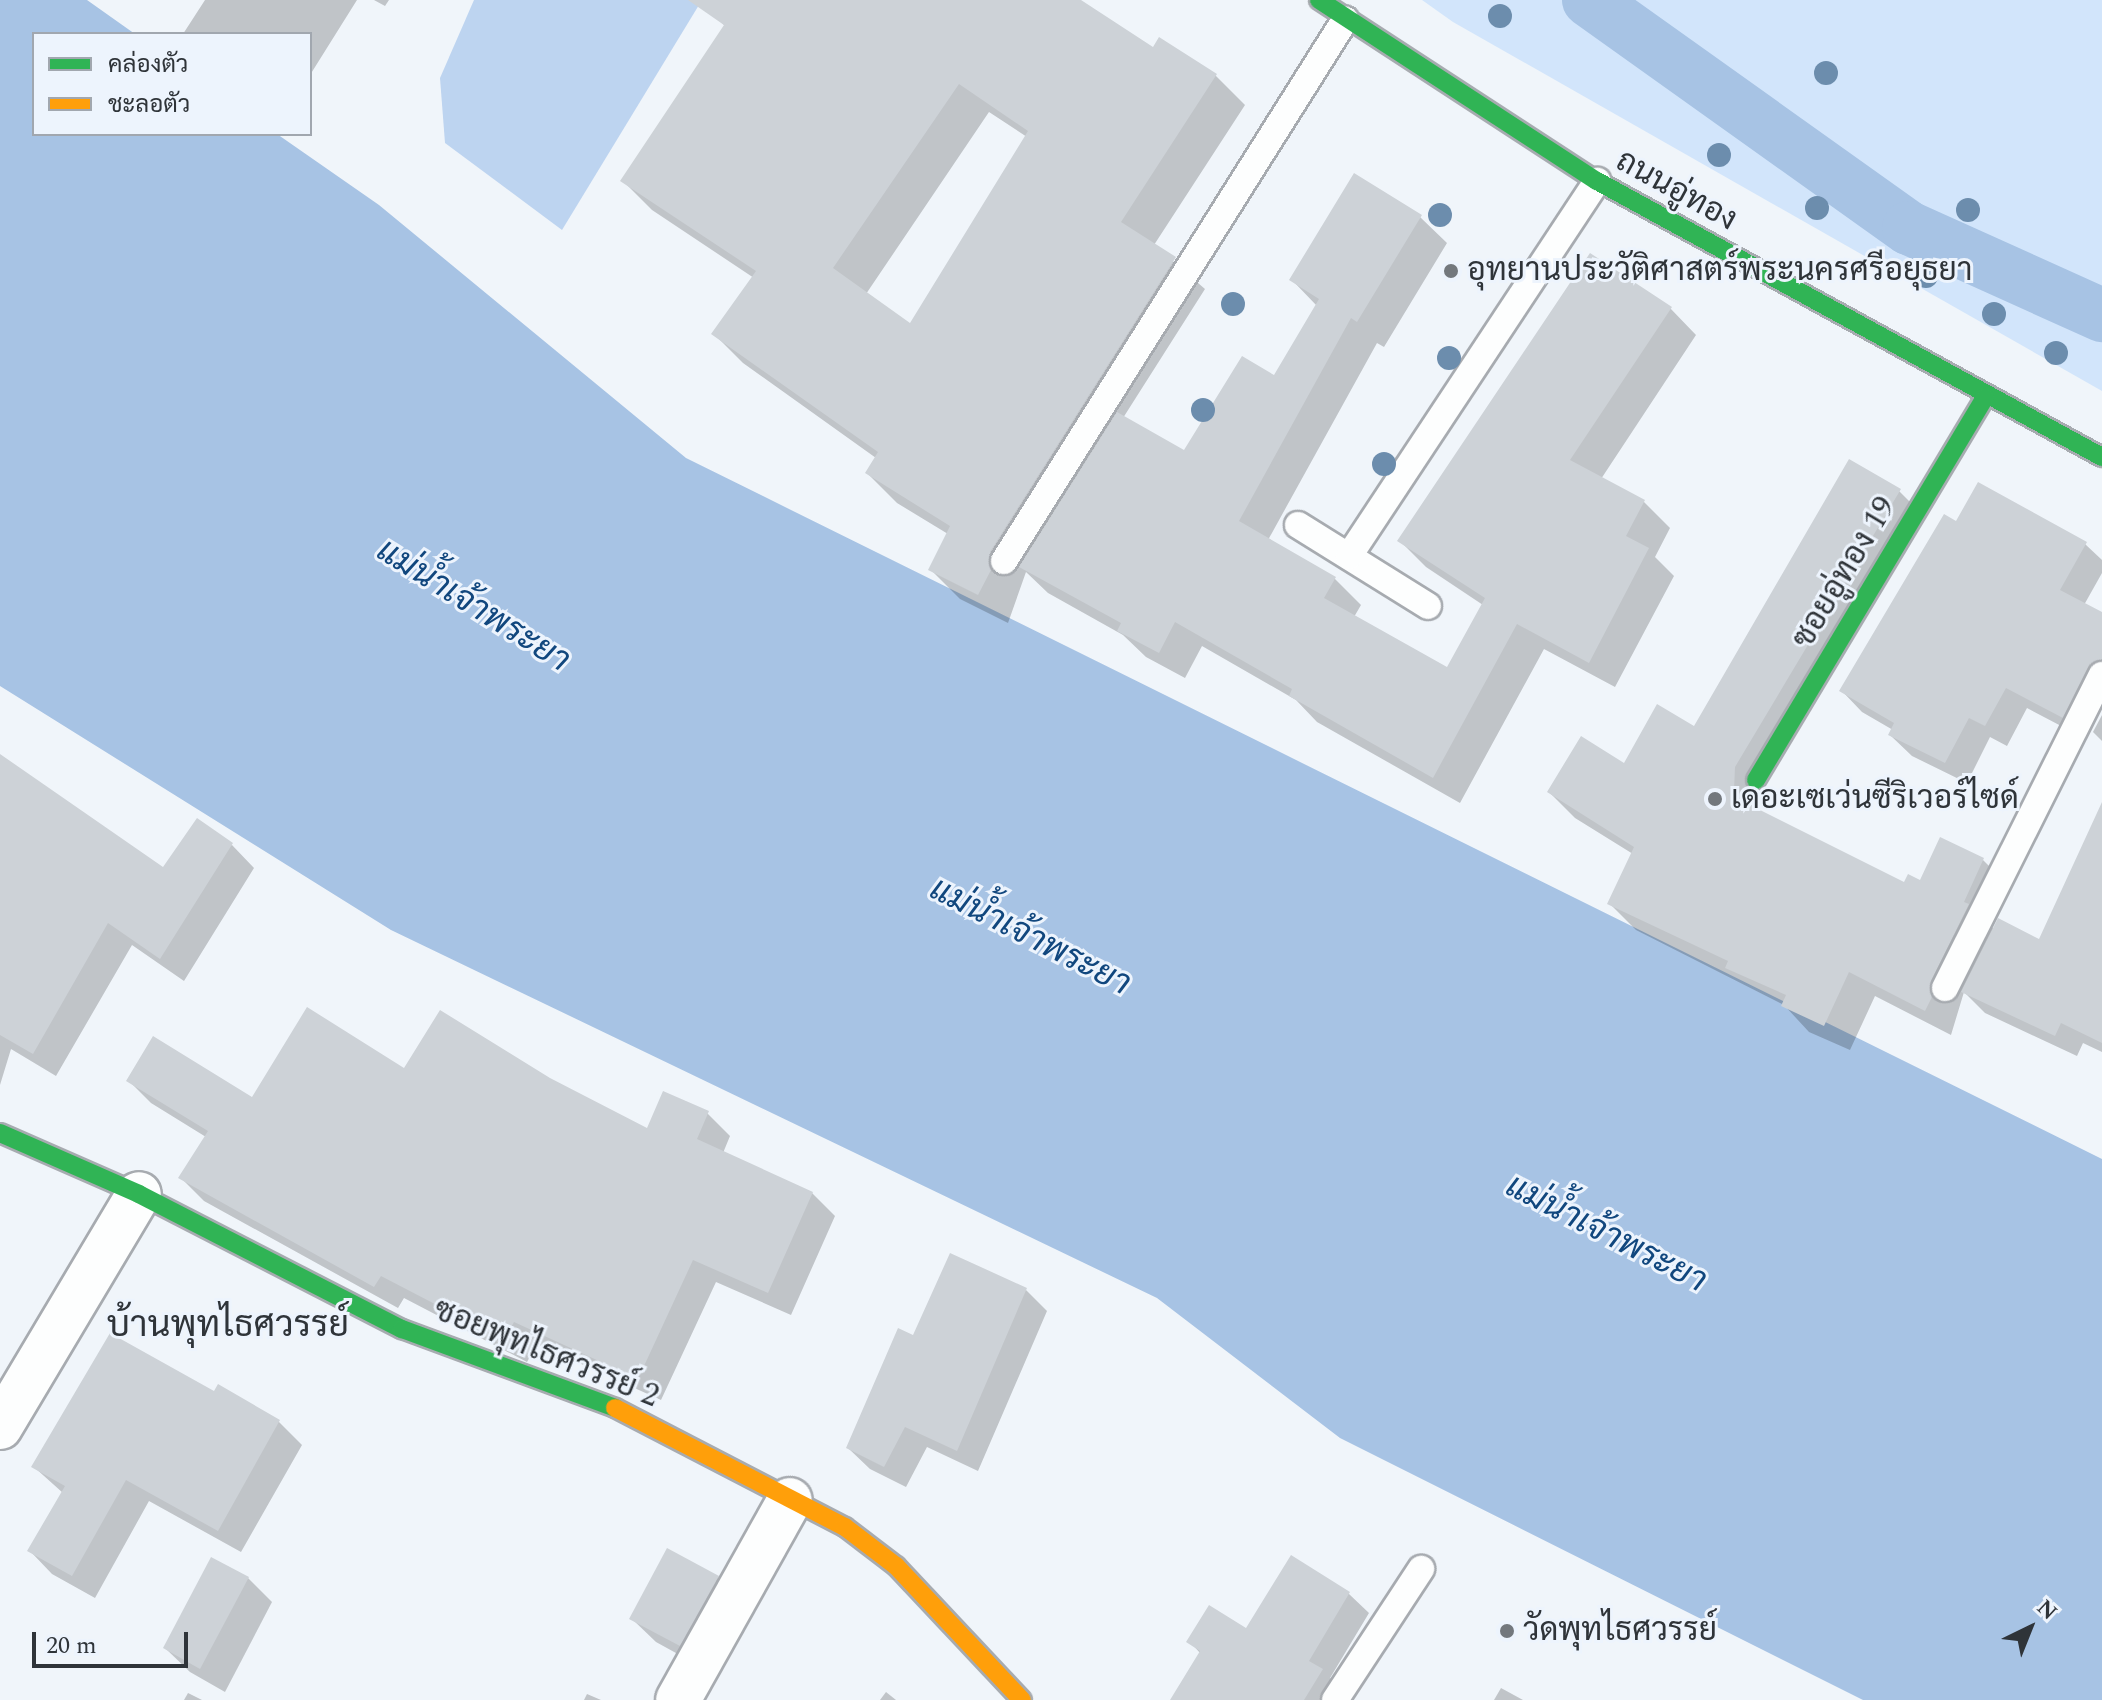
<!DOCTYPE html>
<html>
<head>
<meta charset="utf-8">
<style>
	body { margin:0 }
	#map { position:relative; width:2102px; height:1700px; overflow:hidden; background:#f0f5fa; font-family:Spectral,Sarabun,serif }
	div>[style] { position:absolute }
	.green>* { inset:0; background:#d2e5fb }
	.forest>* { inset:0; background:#bdd4f0 }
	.water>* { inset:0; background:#a7c3e4 }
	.shadow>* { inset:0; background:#0003 }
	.canal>* { height:54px; margin:-27px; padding:0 27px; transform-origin:27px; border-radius:27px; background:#a7c3e4 }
	.building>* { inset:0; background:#cdd2d7 }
	.roads { filter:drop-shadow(2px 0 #a7abb0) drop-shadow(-2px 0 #a7abb0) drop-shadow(0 2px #a7abb0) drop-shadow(0 -2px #a7abb0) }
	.lane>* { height:26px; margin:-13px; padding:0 13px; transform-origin:13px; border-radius:13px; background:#fdfefe }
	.street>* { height:44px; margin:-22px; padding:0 22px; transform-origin:22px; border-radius:22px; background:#fdfefe }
	.fast>* { height:18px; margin:-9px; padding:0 9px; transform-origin:9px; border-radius:9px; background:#30b455 }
	.slow>* { height:18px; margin:-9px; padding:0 9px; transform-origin:9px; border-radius:9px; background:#ff9f0a }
	.trees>* { width:24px; height:24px; margin:-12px; border-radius:50%; background:#6c8dad }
	.dots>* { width:22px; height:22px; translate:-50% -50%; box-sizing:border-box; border:4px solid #edf4fd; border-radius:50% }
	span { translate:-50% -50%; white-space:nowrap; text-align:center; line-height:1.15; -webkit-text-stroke:6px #edf4fd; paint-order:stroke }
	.street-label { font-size:32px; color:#2f3439 }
	.poi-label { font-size:32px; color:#2f3439 }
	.left { translate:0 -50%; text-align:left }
	.water-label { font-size:34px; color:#11477e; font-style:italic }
	.quarter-label { font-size:36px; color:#2f3439 }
	.legend { position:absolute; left:32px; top:32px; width:280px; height:104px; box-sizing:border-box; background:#edf4fd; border:2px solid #a1a7af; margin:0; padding:10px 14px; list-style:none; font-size:24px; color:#2f3439 }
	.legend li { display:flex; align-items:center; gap:16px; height:40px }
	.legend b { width:40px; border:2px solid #a1a7af }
	.north { position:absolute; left:1990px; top:1588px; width:80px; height:80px; -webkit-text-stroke:6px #edf4fd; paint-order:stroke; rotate:43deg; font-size:22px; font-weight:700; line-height:32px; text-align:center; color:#2f3439 }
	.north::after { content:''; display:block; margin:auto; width:28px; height:36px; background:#2f3439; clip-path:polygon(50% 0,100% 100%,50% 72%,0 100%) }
	.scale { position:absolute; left:32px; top:1632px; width:156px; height:36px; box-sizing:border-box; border:4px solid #2f3439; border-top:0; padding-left:10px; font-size:24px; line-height:28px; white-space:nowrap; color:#2f3439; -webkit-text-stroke:6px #edf4fd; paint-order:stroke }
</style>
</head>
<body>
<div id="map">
	<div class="green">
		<div style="clip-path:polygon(1422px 0,2102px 0,2102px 391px,1453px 22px)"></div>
	</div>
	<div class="forest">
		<div style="clip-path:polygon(474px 0,702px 0,562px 230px,445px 143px,440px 78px)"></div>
	</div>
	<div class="water">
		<div style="clip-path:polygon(0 0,87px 0,135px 34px,34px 34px,34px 134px,277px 134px,379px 205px,686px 458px,2102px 1159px,2102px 1700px,1863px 1700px,1340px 1438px,1157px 1298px,391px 930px,0 686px)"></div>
	</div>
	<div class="shadow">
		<div style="clip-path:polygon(205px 0,357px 0,310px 75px,310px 34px,183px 34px)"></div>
		<div style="clip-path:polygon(374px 0,389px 0,385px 6px)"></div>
		<div style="clip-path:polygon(evenodd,729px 0,1077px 0,1154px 50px,1215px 75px,1245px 105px,1154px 245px,1205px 289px,1123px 418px,1185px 453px,1275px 377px,1317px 306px,1292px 280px,1420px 217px,1447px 243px,1384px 347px,1377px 343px,1268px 540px,1335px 579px,1361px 605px,1354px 617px,1448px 670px,1483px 605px,1426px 567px,1400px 541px,1670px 308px,1696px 335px,1601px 479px,1644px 502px,1670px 528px,1655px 557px,1674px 576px,1615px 687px,1544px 649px,1460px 803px,1317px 722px,1296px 700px,1202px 646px,1185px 678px,1146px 657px,1123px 635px,1048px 593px,1026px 572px,1008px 623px,960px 599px,930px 569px,948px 534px,897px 503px,867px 473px,876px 458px,743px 363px,714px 334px,754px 278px,652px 210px,623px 181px,725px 26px,717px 18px,729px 0,989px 112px,1027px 137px,911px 326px,866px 294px,989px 112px)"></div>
		<div style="clip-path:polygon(1899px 491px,1925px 517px,1760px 794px,1759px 812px,1905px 885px,1983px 860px,2009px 886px,1989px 927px,2040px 942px,2102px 843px,2102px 1052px,2083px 1043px,2077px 1056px,1985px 1013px,1964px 992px,1951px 1035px,1875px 996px,1850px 1050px,1809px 1032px,1784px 1005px,1636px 930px,1610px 904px,1633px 854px,1575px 818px,1549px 792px,1625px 766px,1694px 729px)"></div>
		<div style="clip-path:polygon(1957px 524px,2085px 544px,2102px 560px,2102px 573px,2084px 605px,2102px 615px,2102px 705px,2084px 738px,2027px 708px,2007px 746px,1990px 737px,1967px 783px,1912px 756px,1890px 735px,1893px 730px,1862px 712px,1841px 690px)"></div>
		<div style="clip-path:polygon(2102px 715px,2102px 741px,2093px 732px)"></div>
		<div style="clip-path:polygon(0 756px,164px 869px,232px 845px,254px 868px,184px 981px,132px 945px,56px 1076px,11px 1049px,0 1085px)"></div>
		<div style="clip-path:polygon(404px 1070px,549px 1080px,648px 1131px,707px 1113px,730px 1136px,723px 1153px,812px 1193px,835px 1216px,791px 1315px,716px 1282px,661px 1400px,537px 1344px,527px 1362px,404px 1298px,398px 1308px,204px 1201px,181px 1178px,206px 1137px,151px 1103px,128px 1080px,253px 1100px)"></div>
		<div style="clip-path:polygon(1025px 1289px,1047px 1311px,978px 1471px,927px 1447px,906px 1487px,870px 1469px,848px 1448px,914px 1338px)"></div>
		<div style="clip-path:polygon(218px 1387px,279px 1422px,302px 1445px,241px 1552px,149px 1501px,95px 1598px,52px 1574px,30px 1551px,63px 1493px,34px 1467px,214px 1394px)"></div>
		<div style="clip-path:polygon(1291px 1558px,1349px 1594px,1369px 1613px,1330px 1678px,1341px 1690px,1335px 1700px,1173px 1700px,1201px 1654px,1189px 1641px,1247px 1630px)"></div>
		<div style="clip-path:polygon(248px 1578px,272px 1602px,225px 1692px,190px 1672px,165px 1648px)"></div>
		<div style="clip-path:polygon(718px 1578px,742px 1602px,705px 1669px,656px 1642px,631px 1618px)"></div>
		<div style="clip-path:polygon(1501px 1688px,1523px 1700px,1494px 1700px)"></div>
		<div style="clip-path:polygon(886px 1692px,896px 1700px,880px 1700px)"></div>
		<div style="clip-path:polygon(188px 1693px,202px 1700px,184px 1700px)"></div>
		<div style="clip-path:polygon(587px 1694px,601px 1700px,584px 1700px)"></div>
	</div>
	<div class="canal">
		<div style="left:1589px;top:0;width:393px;rotate:35.5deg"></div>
		<div style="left:1909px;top:228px;width:212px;rotate:24.3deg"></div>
	</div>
	<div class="building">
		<div style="clip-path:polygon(evenodd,688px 0,1081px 0,1153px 47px,1159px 37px,1217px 74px,1121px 222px,1176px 257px,990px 552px,991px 570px,978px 595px,928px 570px,950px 526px,865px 473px,878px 452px,711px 334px,756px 271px,620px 181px,724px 25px,688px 0,959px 84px,1028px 131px,910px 323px,833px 268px,959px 84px)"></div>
		<div style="clip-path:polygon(1354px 173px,1422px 215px,1357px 322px,1351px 318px,1239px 521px,1336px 577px,1324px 598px,1447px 667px,1485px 598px,1397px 541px,1590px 253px,1672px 307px,1570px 460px,1645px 500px,1626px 536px,1649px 548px,1589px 663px,1517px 624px,1433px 778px,1289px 696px,1292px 689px,1175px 622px,1159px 653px,1117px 631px,1121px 623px,1019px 567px,1117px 412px,1184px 450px,1242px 356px,1274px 375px,1319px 299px,1289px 280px)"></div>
		<div style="clip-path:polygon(1849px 459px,1901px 489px,1735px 767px,1734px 791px,1744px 802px,1904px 882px,1908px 874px,1920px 880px,1940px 837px,1984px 858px,1964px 902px,1969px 904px,1931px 981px,1932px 997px,1925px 1011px,1849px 972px,1824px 1026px,1781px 1006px,1786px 995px,1725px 968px,1728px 961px,1607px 904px,1634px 847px,1547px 792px,1581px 736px,1624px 763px,1657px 704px,1694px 726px)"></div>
		<div style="clip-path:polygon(1978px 482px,2087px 542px,2060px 590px,2102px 612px,2102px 659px,2088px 668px,2063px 718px,2006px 688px,1985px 726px,1969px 718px,1945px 763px,1888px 735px,1894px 723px,1839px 691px,1944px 514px,1956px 521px)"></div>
		<div style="clip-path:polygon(0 754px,163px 867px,197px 818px,233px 843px,160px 959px,108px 923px,33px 1054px,0 1035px)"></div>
		<div style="clip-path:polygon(2102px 802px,2102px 1043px,2061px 1023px,2055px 1036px,1961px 992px,1998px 918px,2039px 939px)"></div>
		<div style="clip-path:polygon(307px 1007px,404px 1068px,440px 1010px,550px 1078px,647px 1128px,663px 1091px,709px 1111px,697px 1139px,813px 1192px,768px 1293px,693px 1260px,638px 1379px,514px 1322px,504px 1340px,381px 1276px,374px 1287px,178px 1178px,208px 1131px,126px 1081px,153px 1036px,252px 1097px)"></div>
		<div style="clip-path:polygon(950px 1253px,1027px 1288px,957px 1451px,905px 1427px,884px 1467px,846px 1448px,898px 1328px,913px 1335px)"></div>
		<div style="clip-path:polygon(110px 1333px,214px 1391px,218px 1384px,280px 1420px,218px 1531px,126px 1480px,72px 1576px,27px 1551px,65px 1486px,31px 1467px)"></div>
		<div style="clip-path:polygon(667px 1548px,719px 1576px,680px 1646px,629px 1619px)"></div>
		<div style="clip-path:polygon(1291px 1555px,1350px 1592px,1309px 1661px,1323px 1669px,1304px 1700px,1170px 1700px,1200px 1651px,1186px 1642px,1209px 1605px,1246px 1628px)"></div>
		<div style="clip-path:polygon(211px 1557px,249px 1577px,200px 1669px,163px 1648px)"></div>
	</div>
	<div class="roads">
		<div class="lane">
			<div style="left:1298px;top:525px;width:153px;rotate:31.9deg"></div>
			<div style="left:1349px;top:556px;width:450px;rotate:-56.5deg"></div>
			<div style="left:1004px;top:561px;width:640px;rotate:-57.78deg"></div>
			<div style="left:1945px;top:988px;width:350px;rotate:-63.4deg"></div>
			<div style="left:1335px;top:1700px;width:157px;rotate:-56.7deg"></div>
		</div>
		<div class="street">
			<div style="left:0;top:1427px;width:271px;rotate:-59.2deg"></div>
			<div style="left:678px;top:1700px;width:229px;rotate:-60.8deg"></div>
		</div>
		<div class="fast">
			<div style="left:1319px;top:0;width:332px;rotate:33.1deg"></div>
			<div style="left:1597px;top:181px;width:576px;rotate:28.66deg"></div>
			<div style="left:1756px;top:780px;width:446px;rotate:-59.1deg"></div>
			<div style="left:0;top:1133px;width:152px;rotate:23.7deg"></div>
			<div style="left:139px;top:1194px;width:296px;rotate:27.2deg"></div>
			<div style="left:402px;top:1329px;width:227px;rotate:20.3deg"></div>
		</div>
		<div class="slow">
			<div style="left:615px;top:1408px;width:259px;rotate:27.4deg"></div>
			<div style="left:845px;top:1527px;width:64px;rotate:37.4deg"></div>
			<div style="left:896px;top:1566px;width:184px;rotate:46.8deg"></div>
		</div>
	</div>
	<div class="trees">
		<div style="left:1500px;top:16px"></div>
		<div style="left:1826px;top:73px"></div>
		<div style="left:1719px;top:155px"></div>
		<div style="left:1817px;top:208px"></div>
		<div style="left:1968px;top:210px"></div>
		<div style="left:1440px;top:215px"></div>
		<div style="left:1926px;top:276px"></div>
		<div style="left:1233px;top:304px"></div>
		<div style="left:1994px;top:314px"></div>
		<div style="left:2056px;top:353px"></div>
		<div style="left:1449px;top:358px"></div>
		<div style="left:1203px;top:410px"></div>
		<div style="left:1384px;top:464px"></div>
	</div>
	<div class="dots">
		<div style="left:1451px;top:271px;background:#73787d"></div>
		<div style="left:1715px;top:799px;background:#73787d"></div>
		<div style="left:1507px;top:1631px;background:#73787d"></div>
	</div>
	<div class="street-label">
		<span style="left:1676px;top:191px;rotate:29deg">ถนนอู่ทอง</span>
		<span style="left:1845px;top:573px;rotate:-59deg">ซอยอู่ทอง 19</span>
		<span style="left:546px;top:1354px;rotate:22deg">ซอยพุทไธศวรรย์ 2</span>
	</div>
	<div class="poi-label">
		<span class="left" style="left:1467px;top:271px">อุทยานประวัติศาสตร์พระนครศรีอยุธยา</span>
		<span class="left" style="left:1731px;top:799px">เดอะเซเว่นซีริเวอร์ไซด์</span>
		<span class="left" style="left:1523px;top:1631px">วัดพุทไธศวรรย์</span>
	</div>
	<div class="water-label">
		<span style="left:473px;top:606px;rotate:32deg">แม่น้ำเจ้าพระยา</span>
		<span style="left:1030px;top:937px;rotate:27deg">แม่น้ำเจ้าพระยา</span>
		<span style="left:1606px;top:1234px;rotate:27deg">แม่น้ำเจ้าพระยา</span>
	</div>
	<div class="quarter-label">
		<span style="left:228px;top:1326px">บ้านพุทไธศวรรย์</span>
	</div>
	<ul class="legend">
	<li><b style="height:10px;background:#30b455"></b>คล่องตัว</li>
	<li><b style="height:10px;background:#ff9f0a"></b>ชะลอตัว</li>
	</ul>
	<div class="north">N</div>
	<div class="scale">20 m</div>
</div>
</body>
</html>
